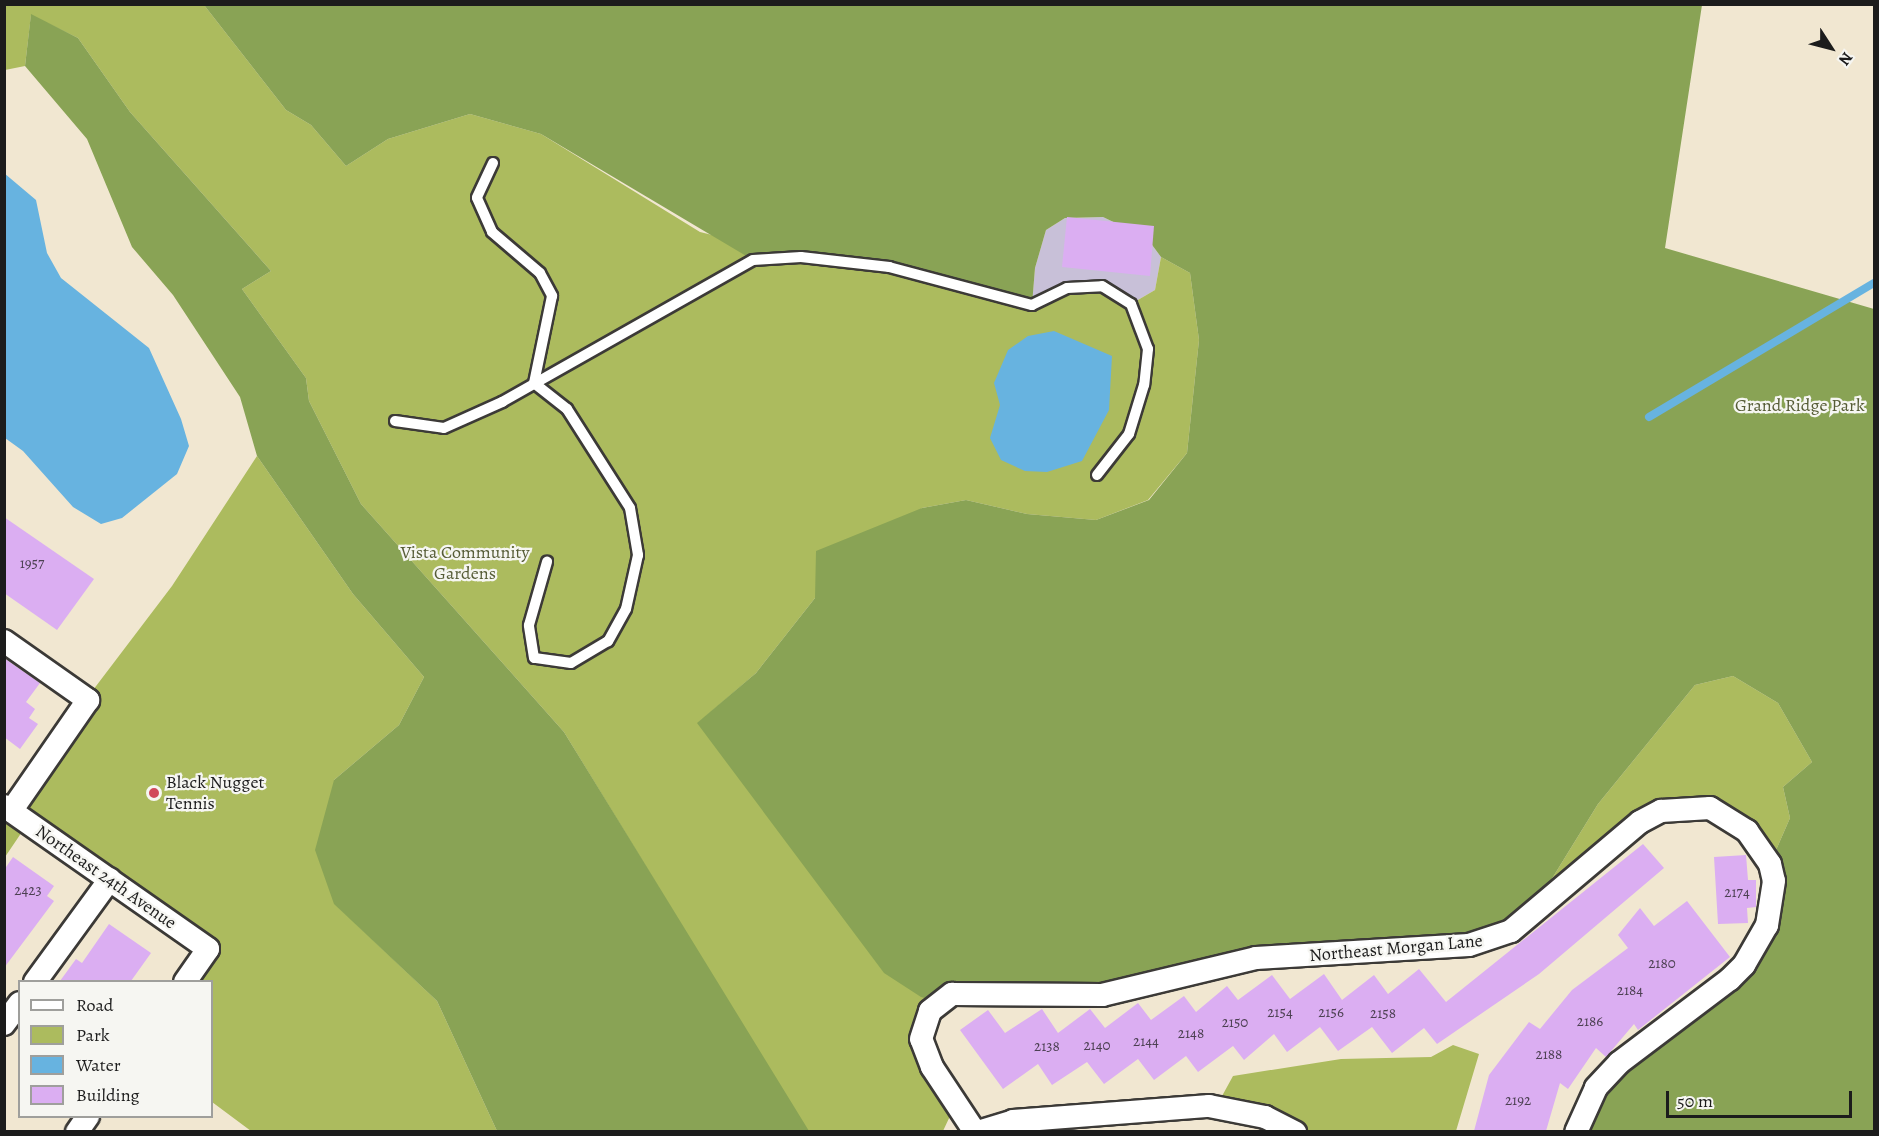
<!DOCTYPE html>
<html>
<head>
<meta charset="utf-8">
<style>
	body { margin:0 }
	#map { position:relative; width:1879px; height:1136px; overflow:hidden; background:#f1e7d1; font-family:Alegreya,serif }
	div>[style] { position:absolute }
	.industrial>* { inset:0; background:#c8c0d8 }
	.green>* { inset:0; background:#acbb5e }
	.forest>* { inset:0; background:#89a355 }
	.water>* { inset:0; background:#67b3e0 }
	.stream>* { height:8px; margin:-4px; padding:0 4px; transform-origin:4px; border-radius:4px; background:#67b3e0 }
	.building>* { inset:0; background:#dbaef2 }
	.roads { filter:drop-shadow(2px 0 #3c3a37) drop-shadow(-2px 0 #3c3a37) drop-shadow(0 2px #3c3a37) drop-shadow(0 -2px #3c3a37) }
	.service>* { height:10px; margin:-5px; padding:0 5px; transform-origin:5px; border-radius:5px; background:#fff }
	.minor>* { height:22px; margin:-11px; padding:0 11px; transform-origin:11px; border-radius:11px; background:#fff }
	.dots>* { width:16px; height:16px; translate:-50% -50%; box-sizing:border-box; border:3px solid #f6f6f2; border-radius:50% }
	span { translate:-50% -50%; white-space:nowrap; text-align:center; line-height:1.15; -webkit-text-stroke:4.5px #f6f6f2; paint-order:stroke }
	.number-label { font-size:15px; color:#4c4052 }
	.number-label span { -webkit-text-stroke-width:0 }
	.park-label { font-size:18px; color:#565c36 }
	.poi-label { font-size:18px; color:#1c1c1c }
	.left { translate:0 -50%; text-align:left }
	.street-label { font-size:18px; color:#1c1c1c }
	.frame { position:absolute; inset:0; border:6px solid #1c1c1c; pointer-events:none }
	.legend { position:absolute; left:18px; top:980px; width:195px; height:138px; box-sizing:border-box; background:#f6f6f2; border:2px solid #9f9f9c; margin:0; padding:8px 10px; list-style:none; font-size:18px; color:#1c1c1c }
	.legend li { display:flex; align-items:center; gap:12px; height:30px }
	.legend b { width:30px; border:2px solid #9f9f9c }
	.north { position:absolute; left:1801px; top:18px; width:60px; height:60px; -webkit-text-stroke:4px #f6f6f2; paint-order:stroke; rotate:126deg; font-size:16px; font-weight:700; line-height:24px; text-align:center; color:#1c1c1c }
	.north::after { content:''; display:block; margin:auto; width:21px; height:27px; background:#1c1c1c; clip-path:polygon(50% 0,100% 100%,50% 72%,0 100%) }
	.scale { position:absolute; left:1666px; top:1091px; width:186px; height:27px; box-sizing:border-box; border:3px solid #1c1c1c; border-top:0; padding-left:8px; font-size:18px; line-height:21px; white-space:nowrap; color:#1c1c1c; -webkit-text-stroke:4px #f6f6f2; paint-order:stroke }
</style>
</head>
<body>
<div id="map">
	<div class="industrial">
		<div style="clip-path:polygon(1103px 217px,1147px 238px,1161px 257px,1155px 290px,1131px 304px,1032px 305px,1035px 268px,1046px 230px,1065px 218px)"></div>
	</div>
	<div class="green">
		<div style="clip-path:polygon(4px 5px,204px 5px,286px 110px,311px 125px,346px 166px,388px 139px,470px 114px,541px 134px,700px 232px,801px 257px,889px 267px,1032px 305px,1067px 288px,1102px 286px,1131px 304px,1155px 290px,1161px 257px,1190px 273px,1199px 340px,1187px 453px,1148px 500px,1096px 520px,1027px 514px,966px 500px,922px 508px,815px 598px,756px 673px,698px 723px,940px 1002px,924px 1025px,951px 1114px,943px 1131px,807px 1131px,564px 732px,361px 504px,309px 401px,306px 378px,242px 289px,271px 271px,130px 112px,78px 38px,31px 15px,25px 66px,5px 70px)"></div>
		<div style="clip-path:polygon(257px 456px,353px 594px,424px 677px,399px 725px,334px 780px,335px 904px,437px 1001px,497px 1131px,251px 1131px,212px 1102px,212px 982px,185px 981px,208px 949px,28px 823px,5px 857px,5px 806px,172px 586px)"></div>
		<div style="clip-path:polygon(1733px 676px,1778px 703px,1812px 762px,1783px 787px,1790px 818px,1770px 864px,1731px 818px,1661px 811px,1527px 919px,1598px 804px,1695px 685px)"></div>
		<div style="clip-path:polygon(1453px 1045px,1479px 1054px,1456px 1131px,1295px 1131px,1216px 1107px,1233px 1076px,1341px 1059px,1431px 1057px)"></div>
	</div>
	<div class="forest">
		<div style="clip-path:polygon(204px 5px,1702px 5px,1665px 248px,1874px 309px,1874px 1131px,1576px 1131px,1587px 1103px,1756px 947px,1770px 864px,1790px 818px,1783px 787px,1812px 762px,1778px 703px,1733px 676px,1695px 685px,1598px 804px,1527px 919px,1511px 931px,940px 1002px,921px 997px,884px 973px,697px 723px,756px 673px,815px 598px,816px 551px,922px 508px,966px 500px,1027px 514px,1096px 520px,1149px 500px,1187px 453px,1199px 340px,1190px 273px,1161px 257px,1147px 238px,1103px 217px,1065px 218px,1046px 230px,1035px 268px,1032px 305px,889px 267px,801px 257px,753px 260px,541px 134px,470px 114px,388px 139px,346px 166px,311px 125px,286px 110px)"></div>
		<div style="clip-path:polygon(31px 14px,78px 38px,130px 112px,271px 271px,242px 289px,306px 378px,309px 401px,361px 504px,564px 732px,809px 1131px,497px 1131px,437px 1001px,334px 904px,315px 850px,334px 780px,399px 725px,424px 677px,353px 594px,257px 456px,240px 397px,173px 295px,132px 247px,87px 139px,25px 66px)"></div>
	</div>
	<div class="water">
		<div style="clip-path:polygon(4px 173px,36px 200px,47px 253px,61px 278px,149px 348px,181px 419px,189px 446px,177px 474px,122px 518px,101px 524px,73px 507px,23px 451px,5px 438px)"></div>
		<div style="clip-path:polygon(1054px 331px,1112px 356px,1109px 410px,1082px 461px,1047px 472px,1025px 471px,1001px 460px,990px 438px,1000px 405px,994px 383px,1008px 350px,1028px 336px)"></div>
	</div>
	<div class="stream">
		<div style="left:1649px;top:417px;width:262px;rotate:-30.8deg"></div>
	</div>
	<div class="building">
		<div style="clip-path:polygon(1067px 217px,1154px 226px,1150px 276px,1062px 267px)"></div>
		<div style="clip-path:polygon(4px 517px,94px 579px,57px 630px,4px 593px)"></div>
		<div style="clip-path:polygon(4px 658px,40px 683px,26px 702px,35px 709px,29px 718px,38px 724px,20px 749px,4px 737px)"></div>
		<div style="clip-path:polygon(1643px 844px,1664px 868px,1539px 974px,1437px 1044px,1424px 1028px,1392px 1053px,1372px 1027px,1338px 1051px,1320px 1027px,1287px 1052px,1274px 1034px,1244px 1060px,1233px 1046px,1198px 1072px,1186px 1056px,1154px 1080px,1138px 1059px,1104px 1084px,1087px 1062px,1052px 1085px,1038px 1064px,1003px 1089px,960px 1030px,988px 1010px,1005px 1033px,1042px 1009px,1058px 1033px,1090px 1009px,1105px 1028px,1138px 1003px,1151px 1020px,1184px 996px,1196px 1012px,1227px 986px,1238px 1000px,1272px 975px,1290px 999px,1324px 974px,1342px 1000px,1374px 975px,1388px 994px,1419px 969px,1446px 1002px)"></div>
		<div style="clip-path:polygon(1746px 855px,1748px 880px,1756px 880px,1756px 907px,1747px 908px,1748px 923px,1718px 924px,1714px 857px)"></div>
		<div style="clip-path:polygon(13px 857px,54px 886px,47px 896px,54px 901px,4px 968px,4px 870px)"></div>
		<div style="clip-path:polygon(1687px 901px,1730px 957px,1638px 1030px,1634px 1024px,1606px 1057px,1596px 1048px,1568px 1089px,1560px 1083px,1546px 1131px,1474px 1131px,1489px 1075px,1529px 1022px,1540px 1029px,1572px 990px,1628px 948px,1618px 935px,1640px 908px,1654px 926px)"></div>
		<div style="clip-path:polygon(109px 924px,151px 953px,131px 981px,60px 981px,76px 959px,82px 963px)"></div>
	</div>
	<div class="roads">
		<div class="service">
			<div style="left:493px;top:163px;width:38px;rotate:115deg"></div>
			<div style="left:477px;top:198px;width:37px;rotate:66deg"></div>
			<div style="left:492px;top:232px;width:63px;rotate:40.5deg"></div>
			<div style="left:540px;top:273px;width:26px;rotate:62deg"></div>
			<div style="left:552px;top:296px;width:89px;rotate:101.7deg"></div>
			<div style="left:534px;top:383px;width:42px;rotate:38.2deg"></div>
			<div style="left:567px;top:409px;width:117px;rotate:57.5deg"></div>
			<div style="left:630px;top:508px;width:48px;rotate:80.3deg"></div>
			<div style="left:638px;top:555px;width:55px;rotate:102.5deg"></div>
			<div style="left:626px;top:609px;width:37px;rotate:119deg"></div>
			<div style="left:608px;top:641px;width:43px;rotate:149.3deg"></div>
			<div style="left:571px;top:663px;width:37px;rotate:-172deg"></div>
			<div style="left:534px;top:658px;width:33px;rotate:-99deg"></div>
			<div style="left:529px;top:625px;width:66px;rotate:-74.1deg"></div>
			<div style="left:395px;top:421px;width:49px;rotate:8.1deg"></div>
			<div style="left:444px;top:428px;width:64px;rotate:-24.1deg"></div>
			<div style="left:502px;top:402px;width:288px;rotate:-29.5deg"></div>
			<div style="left:753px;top:260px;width:48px;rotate:-3.6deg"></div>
			<div style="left:801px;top:257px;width:89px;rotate:6.5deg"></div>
			<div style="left:889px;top:267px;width:148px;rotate:14.9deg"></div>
			<div style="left:1032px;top:305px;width:39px;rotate:-26deg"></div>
			<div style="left:1067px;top:288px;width:35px;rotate:-3deg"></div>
			<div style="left:1102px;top:286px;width:34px;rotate:32deg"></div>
			<div style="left:1131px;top:304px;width:48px;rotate:69.3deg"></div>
			<div style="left:1148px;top:349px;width:36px;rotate:96deg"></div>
			<div style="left:1144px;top:385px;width:51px;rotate:107deg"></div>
			<div style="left:1129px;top:434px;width:52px;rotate:128deg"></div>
		</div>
		<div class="minor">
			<div style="left:4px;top:641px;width:103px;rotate:35.1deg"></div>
			<div style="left:88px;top:700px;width:135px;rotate:124.7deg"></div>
			<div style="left:4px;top:806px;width:249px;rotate:35deg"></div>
			<div style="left:208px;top:949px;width:40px;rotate:124.9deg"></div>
			<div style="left:35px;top:982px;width:127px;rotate:-53.9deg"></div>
			<div style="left:4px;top:1024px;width:26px;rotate:-53deg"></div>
			<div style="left:77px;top:1132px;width:19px;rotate:-55deg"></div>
			<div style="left:975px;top:1132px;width:78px;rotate:-123.5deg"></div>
			<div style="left:932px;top:1067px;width:30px;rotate:-111deg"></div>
			<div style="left:921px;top:1039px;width:29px;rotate:-72deg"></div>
			<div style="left:930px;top:1011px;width:28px;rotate:-38deg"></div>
			<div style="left:952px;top:994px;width:150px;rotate:0.4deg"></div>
			<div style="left:1102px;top:995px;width:158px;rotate:-13.5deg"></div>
			<div style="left:1256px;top:958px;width:213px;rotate:-3.5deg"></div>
			<div style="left:1469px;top:945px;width:44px;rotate:-18.4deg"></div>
			<div style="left:1511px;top:931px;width:169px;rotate:-40.2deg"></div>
			<div style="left:1640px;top:822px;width:24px;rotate:-28deg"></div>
			<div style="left:1661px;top:811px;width:49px;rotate:-3.5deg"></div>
			<div style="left:1710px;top:808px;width:44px;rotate:31.9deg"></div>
			<div style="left:1747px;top:831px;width:40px;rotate:55.1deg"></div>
			<div style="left:1770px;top:864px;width:17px;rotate:77deg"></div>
			<div style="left:1774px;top:881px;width:45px;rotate:99deg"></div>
			<div style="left:1767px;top:925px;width:46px;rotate:119.9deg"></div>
			<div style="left:1744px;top:965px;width:20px;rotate:135deg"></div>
			<div style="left:1730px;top:979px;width:139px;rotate:142.9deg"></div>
			<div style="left:1619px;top:1063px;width:34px;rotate:133deg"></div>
			<div style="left:1596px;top:1088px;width:48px;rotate:114.4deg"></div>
			<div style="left:978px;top:1132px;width:37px;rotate:-17deg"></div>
			<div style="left:1013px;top:1121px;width:197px;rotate:-4.4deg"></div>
			<div style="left:1209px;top:1106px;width:57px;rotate:11.1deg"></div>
			<div style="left:1265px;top:1117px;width:34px;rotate:27deg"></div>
		</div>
	</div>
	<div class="dots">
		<div style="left:154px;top:793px;background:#d1495b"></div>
	</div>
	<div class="number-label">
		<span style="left:32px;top:564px">1957</span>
		<span style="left:28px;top:891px">2423</span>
		<span style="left:1737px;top:893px">2174</span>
		<span style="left:1662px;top:964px">2180</span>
		<span style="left:1630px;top:991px">2184</span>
		<span style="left:1280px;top:1013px">2154</span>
		<span style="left:1331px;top:1013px">2156</span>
		<span style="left:1383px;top:1014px">2158</span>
		<span style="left:1590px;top:1022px">2186</span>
		<span style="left:1235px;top:1023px">2150</span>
		<span style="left:1191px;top:1034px">2148</span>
		<span style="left:1146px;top:1042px">2144</span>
		<span style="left:1097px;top:1046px">2140</span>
		<span style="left:1047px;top:1047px">2138</span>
		<span style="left:1549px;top:1055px">2188</span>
		<span style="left:1518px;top:1101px">2192</span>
	</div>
	<div class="park-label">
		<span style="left:1800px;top:405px">Grand Ridge Park</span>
		<span style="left:465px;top:563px">Vista Community<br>Gardens</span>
	</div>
	<div class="poi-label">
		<span class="left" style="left:166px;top:793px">Black Nugget<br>Tennis</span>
	</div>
	<div class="street-label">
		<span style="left:106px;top:877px;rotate:35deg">Northeast 24th Avenue</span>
		<span style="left:1396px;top:948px;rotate:-5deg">Northeast Morgan Lane</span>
	</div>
	<div class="frame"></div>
	<ul class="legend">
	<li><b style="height:8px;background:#fff"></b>Road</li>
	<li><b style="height:16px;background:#acbb5e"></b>Park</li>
	<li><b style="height:16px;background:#67b3e0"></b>Water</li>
	<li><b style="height:16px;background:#dbaef2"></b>Building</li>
	</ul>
	<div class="north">N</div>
	<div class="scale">50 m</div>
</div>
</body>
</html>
